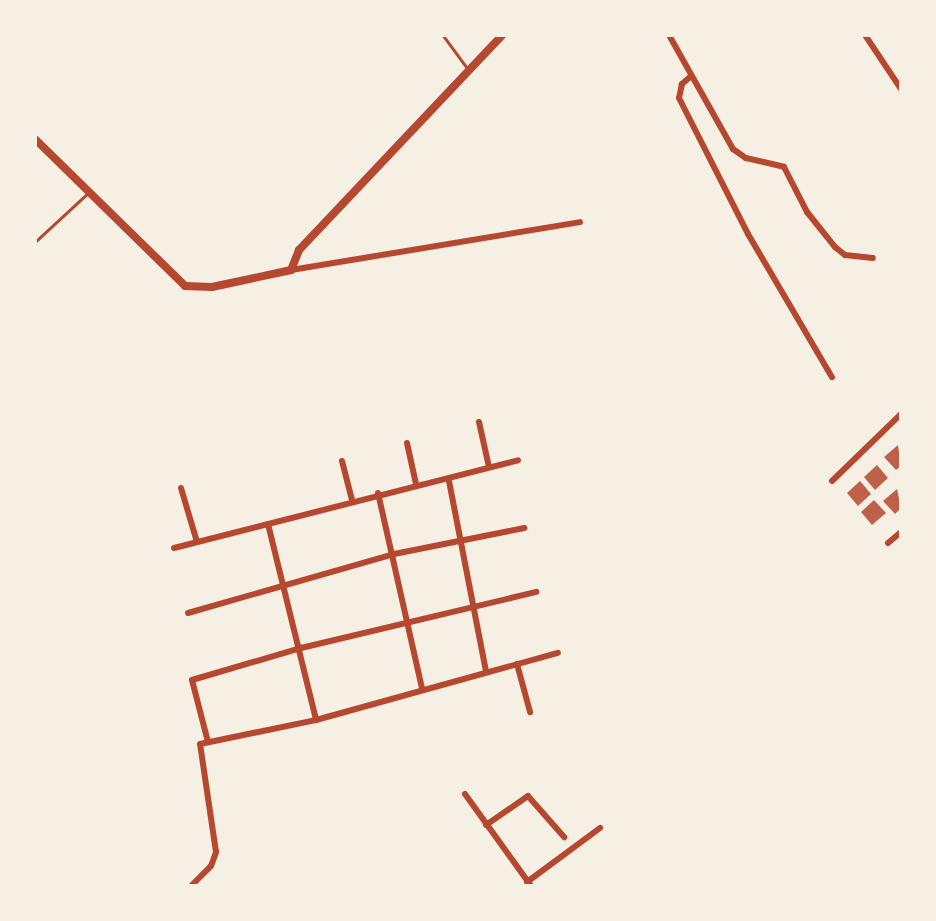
<!DOCTYPE html>
<html>
<head>
<meta charset="utf-8">
<style>
	body { margin:0 }
	#map { position:relative; width:936px; height:921px; overflow:hidden; background:#f6efe4; font-family:Arial,sans-serif }
	div>[style] { position:absolute }
	.building>* { inset:0; background:#bf614a }
	.service>* { height:2.5px; margin:-1.25px; padding:0 1.25px; transform-origin:1.25px; border-radius:1.25px; background:#b5482f }
	.minor>* { height:6px; margin:-3px; padding:0 3px; transform-origin:3px; border-radius:3px; background:#b5482f }
	.tertiary>* { height:8px; margin:-4px; padding:0 4px; transform-origin:4px; border-radius:4px; background:#b5482f }
	span { translate:-50% -50%; white-space:nowrap; text-align:center; line-height:1.15; -webkit-text-stroke:5px #f6efe4; paint-order:stroke }
	.frame { position:absolute; inset:0; border:37px solid #f6efe4; pointer-events:none }
</style>
</head>
<body>
<div id="map">
	<div class="building">
		<div style="clip-path:polygon(898px 445px,901px 466px,896px 470px,884px 457px)"></div>
		<div style="clip-path:polygon(877px 465px,888px 478px,875px 490px,864px 477px)"></div>
		<div style="clip-path:polygon(860px 481px,871px 494px,858px 506px,847px 493px)"></div>
		<div style="clip-path:polygon(897px 489px,901px 508px,895px 514px,883px 501px)"></div>
		<div style="clip-path:polygon(874px 500px,886px 513px,872px 525px,861px 512px)"></div>
	</div>
	<div class="service">
		<div style="left:443px;top:35px;width:42px;rotate:53.7deg"></div>
		<div style="left:35px;top:242px;width:74px;rotate:-42.8deg"></div>
	</div>
	<div class="minor">
		<div style="left:669px;top:35px;width:131px;rotate:60.7deg"></div>
		<div style="left:733px;top:149px;width:16px;rotate:35deg"></div>
		<div style="left:746px;top:158px;width:39px;rotate:13deg"></div>
		<div style="left:784px;top:167px;width:51px;rotate:62.9deg"></div>
		<div style="left:807px;top:212px;width:45px;rotate:51.3deg"></div>
		<div style="left:835px;top:247px;width:13px;rotate:39deg"></div>
		<div style="left:845px;top:255px;width:28px;rotate:6deg"></div>
		<div style="left:865px;top:35px;width:65px;rotate:56.3deg"></div>
		<div style="left:690px;top:77px;width:11px;rotate:139deg"></div>
		<div style="left:682px;top:84px;width:14px;rotate:102deg"></div>
		<div style="left:679px;top:98px;width:153px;rotate:63.1deg"></div>
		<div style="left:748px;top:234px;width:166px;rotate:59.6deg"></div>
		<div style="left:291px;top:270px;width:293px;rotate:-9.4deg"></div>
		<div style="left:479px;top:422px;width:46px;rotate:77.5deg"></div>
		<div style="left:407px;top:443px;width:42px;rotate:77.6deg"></div>
		<div style="left:342px;top:461px;width:40px;rotate:75.6deg"></div>
		<div style="left:449px;top:481px;width:194px;rotate:79deg"></div>
		<div style="left:832px;top:481px;width:96px;rotate:-44.2deg"></div>
		<div style="left:181px;top:488px;width:56px;rotate:73.5deg"></div>
		<div style="left:378px;top:493px;width:201px;rotate:77.3deg"></div>
		<div style="left:268px;top:524px;width:202px;rotate:76.2deg"></div>
		<div style="left:888px;top:543px;width:17px;rotate:-40deg"></div>
		<div style="left:174px;top:548px;width:355px;rotate:-14.3deg"></div>
		<div style="left:188px;top:613px;width:214px;rotate:-16deg"></div>
		<div style="left:394px;top:554px;width:133px;rotate:-11.3deg"></div>
		<div style="left:517px;top:664px;width:50px;rotate:74.8deg"></div>
		<div style="left:208px;top:742px;width:64px;rotate:-104.5deg"></div>
		<div style="left:192px;top:680px;width:114px;rotate:-16.4deg"></div>
		<div style="left:301px;top:648px;width:242px;rotate:-13.4deg"></div>
		<div style="left:465px;top:794px;width:113px;rotate:54.3deg"></div>
		<div style="left:486px;top:825px;width:51px;rotate:-34.6deg"></div>
		<div style="left:528px;top:796px;width:55px;rotate:48.7deg"></div>
		<div style="left:527px;top:882px;width:91px;rotate:-36.5deg"></div>
		<div style="left:191px;top:886px;width:28px;rotate:-45deg"></div>
		<div style="left:211px;top:866px;width:15px;rotate:-70deg"></div>
		<div style="left:216px;top:852px;width:109px;rotate:-98.4deg"></div>
		<div style="left:200px;top:744px;width:118px;rotate:-11.7deg"></div>
		<div style="left:316px;top:720px;width:251px;rotate:-15.5deg"></div>
	</div>
	<div class="tertiary">
		<div style="left:35px;top:139px;width:210px;rotate:44.4deg"></div>
		<div style="left:185px;top:286px;width:27px;rotate:2deg"></div>
		<div style="left:212px;top:287px;width:81px;rotate:-12.1deg"></div>
		<div style="left:291px;top:270px;width:22px;rotate:-68deg"></div>
		<div style="left:299px;top:250px;width:296px;rotate:-46.6deg"></div>
	</div>
	<div class="frame"></div>
</div>
</body>
</html>
